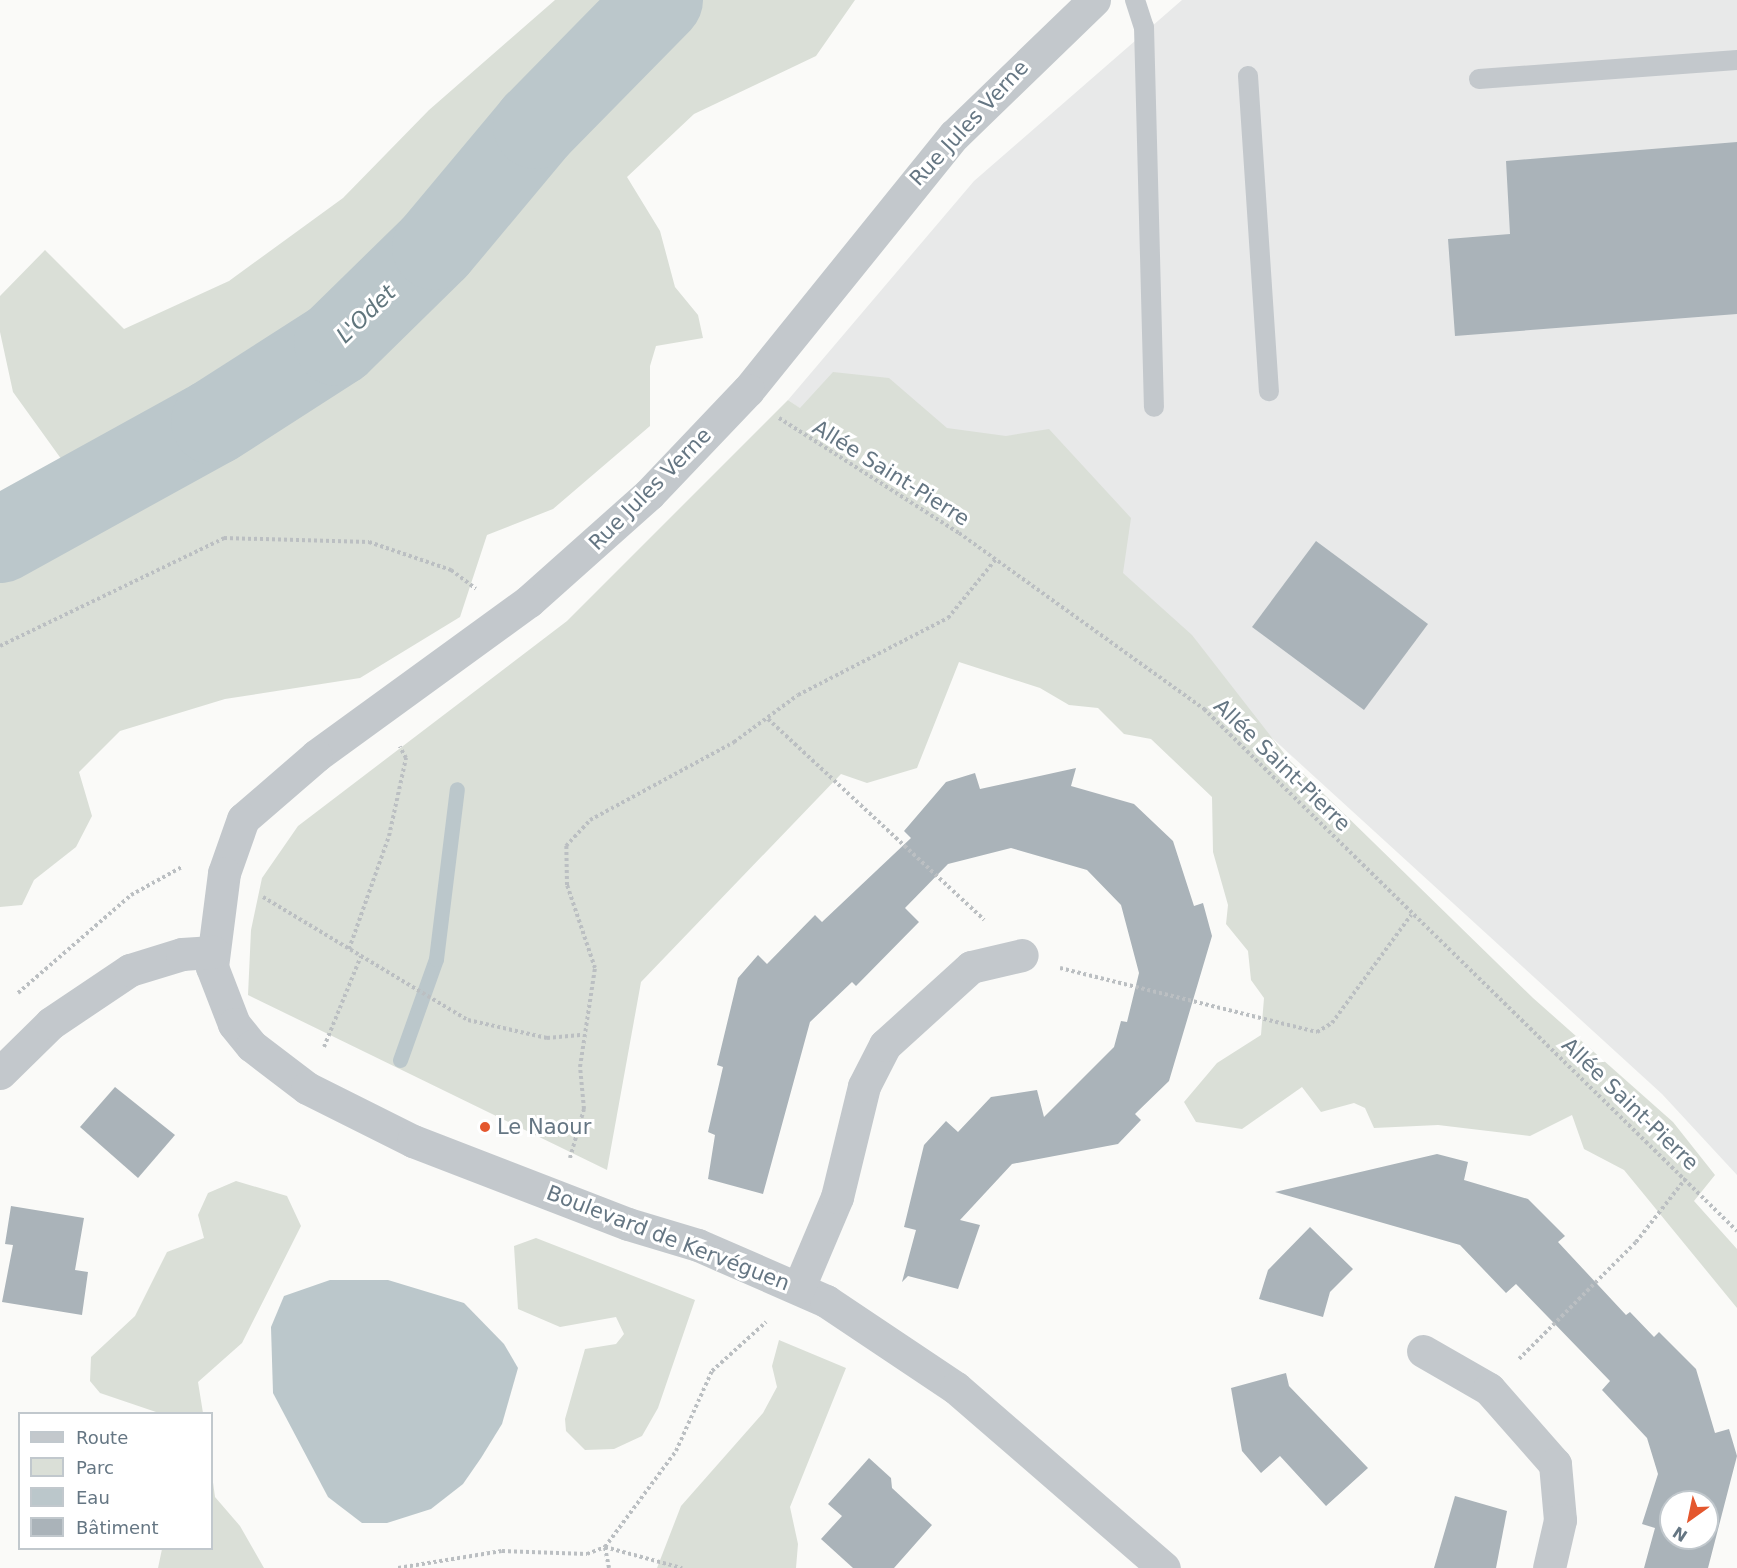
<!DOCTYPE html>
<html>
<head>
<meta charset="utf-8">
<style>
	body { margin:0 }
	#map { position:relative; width:1737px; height:1568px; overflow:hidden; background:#fafaf8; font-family:"DejaVu Sans",sans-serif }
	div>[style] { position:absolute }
	.built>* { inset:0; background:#e8e9e9 }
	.green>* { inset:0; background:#dadfd7 }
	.water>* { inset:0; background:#bbc7cb }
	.stream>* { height:15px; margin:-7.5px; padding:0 7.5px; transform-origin:7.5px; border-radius:7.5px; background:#bbc7cb }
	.river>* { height:86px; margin:-43px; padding:0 43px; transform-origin:43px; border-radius:43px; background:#bbc7cb }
	.building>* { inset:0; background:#aab3b9 }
	.path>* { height:4px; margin-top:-2px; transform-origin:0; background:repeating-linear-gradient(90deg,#bbbfc2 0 3px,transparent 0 6px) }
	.lane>* { height:20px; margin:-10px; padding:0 10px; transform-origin:10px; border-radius:10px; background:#c3c8cc }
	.street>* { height:33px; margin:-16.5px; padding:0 16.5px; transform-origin:16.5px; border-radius:16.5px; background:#c3c8cc }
	.dots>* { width:16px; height:16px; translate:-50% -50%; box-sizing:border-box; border:3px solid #fff; border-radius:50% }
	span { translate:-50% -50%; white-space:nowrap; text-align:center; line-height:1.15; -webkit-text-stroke:6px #fff; paint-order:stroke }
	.street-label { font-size:21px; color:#657683 }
	.poi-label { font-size:21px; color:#657683 }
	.left { translate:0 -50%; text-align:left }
	.water-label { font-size:22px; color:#60757c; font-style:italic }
	.legend { position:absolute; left:18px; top:1412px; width:195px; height:138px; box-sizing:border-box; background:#fff; border:2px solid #c1c8cd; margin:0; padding:8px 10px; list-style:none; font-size:18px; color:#657683 }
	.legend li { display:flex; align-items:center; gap:12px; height:30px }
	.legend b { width:30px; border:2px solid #c1c8cd }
	.north { position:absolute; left:1659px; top:1490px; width:60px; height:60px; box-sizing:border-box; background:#fff; border:2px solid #c1c8cd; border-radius:50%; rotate:213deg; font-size:16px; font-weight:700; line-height:24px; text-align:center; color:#657683 }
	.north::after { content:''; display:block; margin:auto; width:21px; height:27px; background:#e4572e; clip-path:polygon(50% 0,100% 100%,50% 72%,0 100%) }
</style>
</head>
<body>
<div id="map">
	<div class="built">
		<div style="clip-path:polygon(1182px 0,1737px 0,1737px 1175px,1662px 1094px,1248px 716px,788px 400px,974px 181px)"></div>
	</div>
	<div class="green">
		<div style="clip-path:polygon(555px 0,855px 0,816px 56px,694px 114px,627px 177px,660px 231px,675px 287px,698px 315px,703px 338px,656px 346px,650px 366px,650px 426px,553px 509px,487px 535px,460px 617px,360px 678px,225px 699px,120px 731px,79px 772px,92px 816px,76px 847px,34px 880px,22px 905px,0 907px,0 574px,108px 524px,13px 392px,0 332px,0 296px,45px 250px,124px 329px,229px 281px,343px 198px,429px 110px)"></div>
		<div style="clip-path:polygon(833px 372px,889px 378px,947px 428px,1006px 436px,1049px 429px,1131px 518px,1123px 573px,1192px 635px,1290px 761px,1533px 998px,1673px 1122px,1715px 1175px,1694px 1201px,1737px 1249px,1737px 1308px,1624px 1170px,1584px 1149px,1572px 1115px,1530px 1136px,1438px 1125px,1374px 1128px,1365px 1108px,1354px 1103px,1321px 1112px,1302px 1087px,1242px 1129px,1196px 1122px,1184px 1102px,1217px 1063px,1261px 1035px,1264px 998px,1251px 980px,1248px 951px,1226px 924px,1228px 905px,1213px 852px,1212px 797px,1151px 739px,1124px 734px,1098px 708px,1069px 705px,1040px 688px,959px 662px,917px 768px,867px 783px,841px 774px,641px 982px,607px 1170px,248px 995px,251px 930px,262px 878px,298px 826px,567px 621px,788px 400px,800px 408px)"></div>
		<div style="clip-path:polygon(236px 1181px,287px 1196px,301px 1226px,242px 1343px,198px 1382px,203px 1413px,159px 1413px,100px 1393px,90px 1381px,91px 1357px,135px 1316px,167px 1252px,204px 1238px,198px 1215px,208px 1193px)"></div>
		<div style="clip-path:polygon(536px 1238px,695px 1300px,658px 1408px,642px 1436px,614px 1449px,585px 1450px,566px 1431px,565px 1419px,585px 1349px,616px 1344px,624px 1334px,616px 1317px,560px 1327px,518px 1309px,514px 1246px)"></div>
		<div style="clip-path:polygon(779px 1340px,846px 1368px,790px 1507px,798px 1544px,796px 1568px,657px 1568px,681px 1506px,763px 1413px,777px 1387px,772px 1366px)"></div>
		<div style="clip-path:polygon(212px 1475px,215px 1497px,240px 1526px,264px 1568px,158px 1568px,162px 1549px,212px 1548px)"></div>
	</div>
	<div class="water">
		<div style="clip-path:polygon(330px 1280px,388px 1280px,464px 1303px,504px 1344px,518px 1368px,502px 1424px,481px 1458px,463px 1484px,431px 1509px,387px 1523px,362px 1523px,328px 1497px,273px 1393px,271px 1327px,284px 1296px)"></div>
	</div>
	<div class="stream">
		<div style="left:400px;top:1060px;width:107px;rotate:-70.4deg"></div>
		<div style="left:436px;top:959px;width:171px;rotate:-83deg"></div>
	</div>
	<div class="river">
		<div style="left:0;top:540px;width:244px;rotate:-28.9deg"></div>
		<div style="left:214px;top:422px;width:146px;rotate:-32.7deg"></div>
		<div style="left:337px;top:343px;width:137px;rotate:-44.4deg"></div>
		<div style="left:435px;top:247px;width:158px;rotate:-50.1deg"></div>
		<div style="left:536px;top:126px;width:177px;rotate:-45.5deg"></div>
	</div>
	<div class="building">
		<div style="clip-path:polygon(1737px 142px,1737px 314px,1455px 336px,1448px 239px,1510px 234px,1506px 161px)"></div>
		<div style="clip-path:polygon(1316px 541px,1428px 624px,1364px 710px,1252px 627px)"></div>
		<div style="clip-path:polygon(1076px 768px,1071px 786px,1134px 804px,1173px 841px,1194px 906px,1203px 903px,1212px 936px,1169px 1081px,1135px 1114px,1141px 1120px,1118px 1144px,1012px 1164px,960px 1220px,980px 1225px,958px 1289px,908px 1276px,902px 1282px,916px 1230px,904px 1227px,924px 1145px,946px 1121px,958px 1132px,991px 1097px,1037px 1090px,1044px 1117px,1114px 1047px,1121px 1021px,1127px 1022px,1139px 973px,1121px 905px,1087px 870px,1011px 848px,948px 864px,905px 908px,919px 922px,856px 986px,852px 982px,810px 1022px,763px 1194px,708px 1179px,715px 1135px,708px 1132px,723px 1067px,717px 1065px,738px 978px,758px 955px,767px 964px,815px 915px,822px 922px,911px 838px,904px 831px,946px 782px,975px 773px,980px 789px)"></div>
		<div style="clip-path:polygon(115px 1087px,175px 1135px,138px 1178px,80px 1127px)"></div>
		<div style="clip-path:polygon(evenodd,1437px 1154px,1468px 1162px,1464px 1180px,1528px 1199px,1565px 1236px,1558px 1242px,1626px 1315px,1630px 1312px,1654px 1337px,1659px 1332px,1696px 1369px,1715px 1433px,1729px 1429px,1737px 1456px,1708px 1568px,1644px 1568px,1655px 1528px,1642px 1524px,1658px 1474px,1647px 1438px,1602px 1390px,1610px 1381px,1516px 1284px,1506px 1293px,1460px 1245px,1275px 1192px,1437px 1154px,1671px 1502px,1707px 1502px,1707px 1538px,1671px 1538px,1671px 1502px)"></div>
		<div style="clip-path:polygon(11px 1206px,84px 1218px,75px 1270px,88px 1272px,82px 1315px,2px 1302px,13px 1245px,5px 1244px)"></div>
		<div style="clip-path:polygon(1310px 1227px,1353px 1269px,1330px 1292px,1323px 1317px,1259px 1299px,1268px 1270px)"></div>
		<div style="clip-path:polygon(1286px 1373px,1289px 1386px,1368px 1468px,1326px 1506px,1280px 1456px,1261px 1473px,1242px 1451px,1231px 1388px)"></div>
		<div style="clip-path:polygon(869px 1458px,891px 1478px,892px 1488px,932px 1525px,894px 1568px,853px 1568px,821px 1539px,842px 1516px,828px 1504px)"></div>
		<div style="clip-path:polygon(1455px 1496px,1507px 1511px,1496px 1568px,1434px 1568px)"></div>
	</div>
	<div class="path">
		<div style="left:779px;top:418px;width:214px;rotate:32.6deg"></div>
		<div style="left:959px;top:533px;width:302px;rotate:35.7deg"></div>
		<div style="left:1204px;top:709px;width:746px;rotate:44.4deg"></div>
		<div style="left:0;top:646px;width:249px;rotate:-25.7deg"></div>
		<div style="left:224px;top:538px;width:145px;rotate:1.6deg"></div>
		<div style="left:369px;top:542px;width:87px;rotate:18.9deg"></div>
		<div style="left:451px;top:570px;width:31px;rotate:37deg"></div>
		<div style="left:768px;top:719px;width:295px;rotate:42.9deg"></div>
		<div style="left:263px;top:897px;width:239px;rotate:31deg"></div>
		<div style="left:468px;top:1020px;width:81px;rotate:12.8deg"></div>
		<div style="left:547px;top:1038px;width:36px;rotate:-5deg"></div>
		<div style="left:349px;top:949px;width:120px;rotate:-70.5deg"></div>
		<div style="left:389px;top:836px;width:80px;rotate:-77.7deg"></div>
		<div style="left:406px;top:758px;width:13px;rotate:-119deg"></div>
		<div style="left:1060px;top:968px;width:265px;rotate:14deg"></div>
		<div style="left:1317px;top:1032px;width:17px;rotate:-31deg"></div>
		<div style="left:1332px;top:1023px;width:134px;rotate:-53.8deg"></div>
		<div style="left:18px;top:993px;width:150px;rotate:-40.9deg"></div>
		<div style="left:131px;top:895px;width:58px;rotate:-28.8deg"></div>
		<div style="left:324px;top:1047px;width:98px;rotate:-67.9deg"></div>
		<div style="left:570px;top:1158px;width:51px;rotate:-74.1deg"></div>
		<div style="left:584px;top:1109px;width:42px;rotate:-95.4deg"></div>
		<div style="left:580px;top:1067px;width:100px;rotate:-81.4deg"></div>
		<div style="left:595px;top:968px;width:88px;rotate:-108.6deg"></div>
		<div style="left:567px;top:885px;width:39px;rotate:-91deg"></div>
		<div style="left:566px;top:846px;width:35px;rotate:-47deg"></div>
		<div style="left:590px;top:820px;width:164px;rotate:-28.4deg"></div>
		<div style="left:734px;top:742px;width:79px;rotate:-36.3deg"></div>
		<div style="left:798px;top:695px;width:169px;rotate:-27.2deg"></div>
		<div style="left:948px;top:618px;width:76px;rotate:-50.9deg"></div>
		<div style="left:1519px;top:1359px;width:165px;rotate:-45deg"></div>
		<div style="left:1636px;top:1242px;width:81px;rotate:-52deg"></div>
		<div style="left:398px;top:1568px;width:105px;rotate:-9.3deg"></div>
		<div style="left:502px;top:1551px;width:85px;rotate:2deg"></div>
		<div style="left:587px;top:1554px;width:19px;rotate:-21deg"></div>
		<div style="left:605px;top:1547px;width:80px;rotate:15.3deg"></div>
		<div style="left:609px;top:1568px;width:21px;rotate:-101deg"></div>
		<div style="left:605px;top:1547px;width:119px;rotate:-53.5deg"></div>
		<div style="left:676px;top:1451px;width:88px;rotate:-65.8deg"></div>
		<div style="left:712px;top:1371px;width:73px;rotate:-42.2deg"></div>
	</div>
	<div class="lane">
		<div style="left:1135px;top:0;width:28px;rotate:72deg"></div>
		<div style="left:1144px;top:27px;width:380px;rotate:88.5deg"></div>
		<div style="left:1248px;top:76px;width:316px;rotate:86.2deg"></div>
		<div style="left:1479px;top:79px;width:259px;rotate:-4.2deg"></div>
	</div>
	<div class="street">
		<div style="left:1094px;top:0;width:194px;rotate:136deg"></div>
		<div style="left:954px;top:135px;width:328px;rotate:128.9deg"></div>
		<div style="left:748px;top:390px;width:144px;rotate:133.6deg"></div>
		<div style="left:649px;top:494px;width:161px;rotate:138.3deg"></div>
		<div style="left:529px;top:601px;width:263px;rotate:144deg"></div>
		<div style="left:316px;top:756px;width:96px;rotate:139.2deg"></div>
		<div style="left:243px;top:819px;width:57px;rotate:109.4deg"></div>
		<div style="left:224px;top:873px;width:95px;rotate:97.3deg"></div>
		<div style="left:212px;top:967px;width:61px;rotate:68.9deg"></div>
		<div style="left:234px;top:1024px;width:28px;rotate:51deg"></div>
		<div style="left:252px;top:1046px;width:69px;rotate:37.4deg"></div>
		<div style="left:307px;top:1088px;width:119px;rotate:26.6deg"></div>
		<div style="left:413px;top:1141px;width:230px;rotate:21.1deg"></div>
		<div style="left:628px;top:1224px;width:73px;rotate:16.7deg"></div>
		<div style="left:698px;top:1245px;width:140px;rotate:23.6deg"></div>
		<div style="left:826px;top:1301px;width:156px;rotate:33.8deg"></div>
		<div style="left:956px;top:1388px;width:275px;rotate:40.9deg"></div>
		<div style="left:0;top:1073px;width:71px;rotate:-44.4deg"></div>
		<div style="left:51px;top:1023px;width:95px;rotate:-33.9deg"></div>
		<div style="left:130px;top:970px;width:54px;rotate:-17.1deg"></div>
		<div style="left:182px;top:954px;width:31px;rotate:-4deg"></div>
		<div style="left:799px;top:1287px;width:98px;rotate:-67.1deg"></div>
		<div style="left:837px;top:1197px;width:114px;rotate:-76.3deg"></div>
		<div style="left:864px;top:1086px;width:46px;rotate:-62.9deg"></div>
		<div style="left:885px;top:1045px;width:116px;rotate:-42.2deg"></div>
		<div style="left:971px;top:967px;width:52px;rotate:-13.2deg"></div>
		<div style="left:1423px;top:1351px;width:76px;rotate:29.9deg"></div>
		<div style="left:1489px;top:1389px;width:100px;rotate:48.7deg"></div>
		<div style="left:1555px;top:1464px;width:56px;rotate:84.9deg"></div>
		<div style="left:1560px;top:1520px;width:49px;rotate:102.9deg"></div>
	</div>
	<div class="dots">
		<div style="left:485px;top:1127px;background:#e4572e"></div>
	</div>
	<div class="street-label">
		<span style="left:969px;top:123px;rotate:-47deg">Rue Jules Verne</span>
		<span style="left:891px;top:473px;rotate:32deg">Allée Saint-Pierre</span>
		<span style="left:650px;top:489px;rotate:-45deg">Rue Jules Verne</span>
		<span style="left:1282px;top:765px;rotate:44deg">Allée Saint-Pierre</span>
		<span style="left:1630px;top:1104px;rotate:44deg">Allée Saint-Pierre</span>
		<span style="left:668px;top:1238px;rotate:21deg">Boulevard de Kervéguen</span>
	</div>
	<div class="poi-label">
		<span class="left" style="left:497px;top:1127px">Le Naour</span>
	</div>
	<div class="water-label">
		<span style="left:366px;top:314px;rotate:-44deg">L'Odet</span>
	</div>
	<ul class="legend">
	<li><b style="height:8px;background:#c3c8cc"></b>Route</li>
	<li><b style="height:16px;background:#dadfd7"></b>Parc</li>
	<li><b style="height:16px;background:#bbc7cb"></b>Eau</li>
	<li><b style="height:16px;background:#aab3b9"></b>Bâtiment</li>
	</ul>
	<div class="north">N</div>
</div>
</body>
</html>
